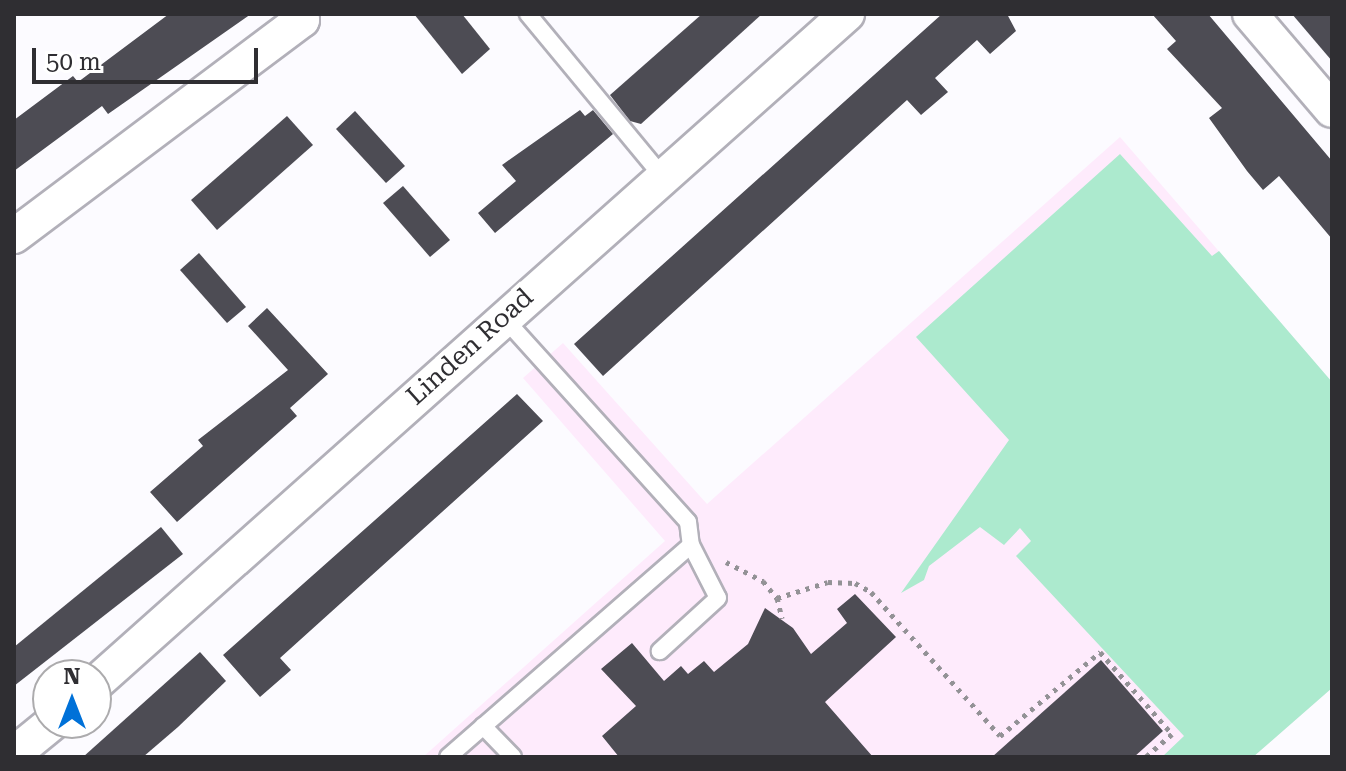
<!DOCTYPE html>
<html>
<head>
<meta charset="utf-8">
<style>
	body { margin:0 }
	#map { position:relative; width:1346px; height:771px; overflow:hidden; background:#fcfbff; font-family:"Roboto Serif",serif }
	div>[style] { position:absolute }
	.education>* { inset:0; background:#feebfc }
	.green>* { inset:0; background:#aceace }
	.building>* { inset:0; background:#4d4c54 }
	.path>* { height:5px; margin-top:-2.5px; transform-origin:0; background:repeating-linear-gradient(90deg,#939296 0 4px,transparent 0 10px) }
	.roads { filter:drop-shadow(2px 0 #b2b0b9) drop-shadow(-2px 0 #b2b0b9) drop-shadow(0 2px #b2b0b9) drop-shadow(0 -2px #b2b0b9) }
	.service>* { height:16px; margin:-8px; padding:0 8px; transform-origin:8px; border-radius:8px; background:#fff }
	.minor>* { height:34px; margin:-17px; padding:0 17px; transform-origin:17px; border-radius:17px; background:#fff }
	span { translate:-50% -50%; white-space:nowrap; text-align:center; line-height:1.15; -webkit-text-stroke:8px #fff; paint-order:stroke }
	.street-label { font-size:26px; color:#2f2e32 }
	.frame { position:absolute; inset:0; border:16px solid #2f2e32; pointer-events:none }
	.north { position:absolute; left:32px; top:659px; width:80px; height:80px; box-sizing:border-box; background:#fff; border:2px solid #acabad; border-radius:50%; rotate:0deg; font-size:22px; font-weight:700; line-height:32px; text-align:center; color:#2f2e32 }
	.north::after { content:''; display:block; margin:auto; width:28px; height:36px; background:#0071d8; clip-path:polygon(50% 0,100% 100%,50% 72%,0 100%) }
	.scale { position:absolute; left:32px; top:48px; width:226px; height:36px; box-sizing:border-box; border:4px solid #2f2e32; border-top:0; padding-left:10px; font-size:24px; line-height:28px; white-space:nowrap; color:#2f2e32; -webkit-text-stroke:6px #fff; paint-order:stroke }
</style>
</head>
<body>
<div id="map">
	<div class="education">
		<div style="clip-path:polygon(1120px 137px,1332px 382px,1332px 688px,1253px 757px,423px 757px,665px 541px,523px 378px,563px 343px,707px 504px)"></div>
	</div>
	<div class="green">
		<div style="clip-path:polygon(1120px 154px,1212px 256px,1219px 251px,1332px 382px,1332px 688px,1253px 757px,1162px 757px,1184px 736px,1016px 556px,1031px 541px,1020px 528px,1004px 545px,980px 527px,929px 566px,924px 580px,901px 593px,1009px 440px,916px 337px)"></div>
	</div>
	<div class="building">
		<div style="clip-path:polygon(169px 14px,251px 14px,108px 114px,102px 106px,14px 171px,14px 120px,73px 76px,78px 82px)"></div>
		<div style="clip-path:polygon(414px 14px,462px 14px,490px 49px,462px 74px)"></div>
		<div style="clip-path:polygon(702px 14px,762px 14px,641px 124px,630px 121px,610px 95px)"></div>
		<div style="clip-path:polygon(942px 14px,1007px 14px,1016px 31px,990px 54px,977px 40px,935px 78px,948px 92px,921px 115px,907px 100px,603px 376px,574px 344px)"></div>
		<div style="clip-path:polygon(1152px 14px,1208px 14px,1332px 161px,1332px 239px,1279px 176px,1263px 190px,1247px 171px,1209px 118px,1222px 108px,1167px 49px,1176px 41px)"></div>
		<div style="clip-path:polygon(1292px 14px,1332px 14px,1332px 61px)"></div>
		<div style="clip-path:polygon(580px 110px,585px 116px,593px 110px,613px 134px,495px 233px,478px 213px,516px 181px,502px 165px)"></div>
		<div style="clip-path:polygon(355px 111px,405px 166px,386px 183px,336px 129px)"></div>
		<div style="clip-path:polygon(287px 116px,313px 145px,217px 230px,191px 200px)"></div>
		<div style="clip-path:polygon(403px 186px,450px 240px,430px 257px,383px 203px)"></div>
		<div style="clip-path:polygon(199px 253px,246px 307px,227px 323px,180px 270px)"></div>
		<div style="clip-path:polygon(267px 308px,328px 374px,290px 408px,297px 416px,177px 522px,150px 492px,203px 446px,198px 440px,288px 370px,248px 326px)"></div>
		<div style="clip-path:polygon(517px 394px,543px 421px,280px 658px,291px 670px,260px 697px,223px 655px)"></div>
		<div style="clip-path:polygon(161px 527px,183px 554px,14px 686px,14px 647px)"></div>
		<div style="clip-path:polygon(855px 594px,896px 637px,825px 702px,873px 757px,619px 757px,602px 736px,636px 706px,601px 669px,632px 643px,664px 681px,681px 666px,688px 674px,704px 661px,714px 672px,748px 644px,765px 608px,793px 628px,811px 654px,847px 623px,837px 609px)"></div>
		<div style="clip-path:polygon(200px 652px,226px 681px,178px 727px,143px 757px,83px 757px)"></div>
		<div style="clip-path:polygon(1101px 660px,1163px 731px,1134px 757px,992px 757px)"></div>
	</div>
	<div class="path">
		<div style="left:726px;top:562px;width:42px;rotate:27.2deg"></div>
		<div style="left:763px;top:581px;width:22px;rotate:51deg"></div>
		<div style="left:777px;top:598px;width:53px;rotate:-17.4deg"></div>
		<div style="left:828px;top:582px;width:27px;rotate:2deg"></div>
		<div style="left:855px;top:583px;width:18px;rotate:29deg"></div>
		<div style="left:871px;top:592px;width:193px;rotate:48.1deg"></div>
		<div style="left:1000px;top:736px;width:131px;rotate:-40deg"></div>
		<div style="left:1100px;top:652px;width:109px;rotate:48.7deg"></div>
		<div style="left:1172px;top:734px;width:35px;rotate:139deg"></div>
		<div style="left:777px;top:598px;width:21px;rotate:76deg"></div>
	</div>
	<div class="roads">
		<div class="service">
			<div style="left:528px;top:14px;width:212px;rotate:50.4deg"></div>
			<div style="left:503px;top:317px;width:276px;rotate:47.9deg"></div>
			<div style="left:688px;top:522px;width:23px;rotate:83deg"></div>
			<div style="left:691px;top:545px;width:59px;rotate:63deg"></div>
			<div style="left:718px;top:598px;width:79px;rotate:137.6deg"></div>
			<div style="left:483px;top:726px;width:43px;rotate:45.9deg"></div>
			<div style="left:448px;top:757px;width:322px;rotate:-41.1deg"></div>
		</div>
		<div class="minor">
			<div style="left:1250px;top:14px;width:126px;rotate:49.5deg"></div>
			<div style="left:14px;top:236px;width:360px;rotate:-36.9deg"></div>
			<div style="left:302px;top:20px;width:7px;rotate:-124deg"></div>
			<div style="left:96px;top:683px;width:1006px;rotate:-41.7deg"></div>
			<div style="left:14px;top:754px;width:49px;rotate:-39.2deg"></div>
		</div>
	</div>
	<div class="street-label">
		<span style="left:470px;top:347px;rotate:-42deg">Linden Road</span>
	</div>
	<div class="frame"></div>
	<div class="north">N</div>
	<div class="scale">50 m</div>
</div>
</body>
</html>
